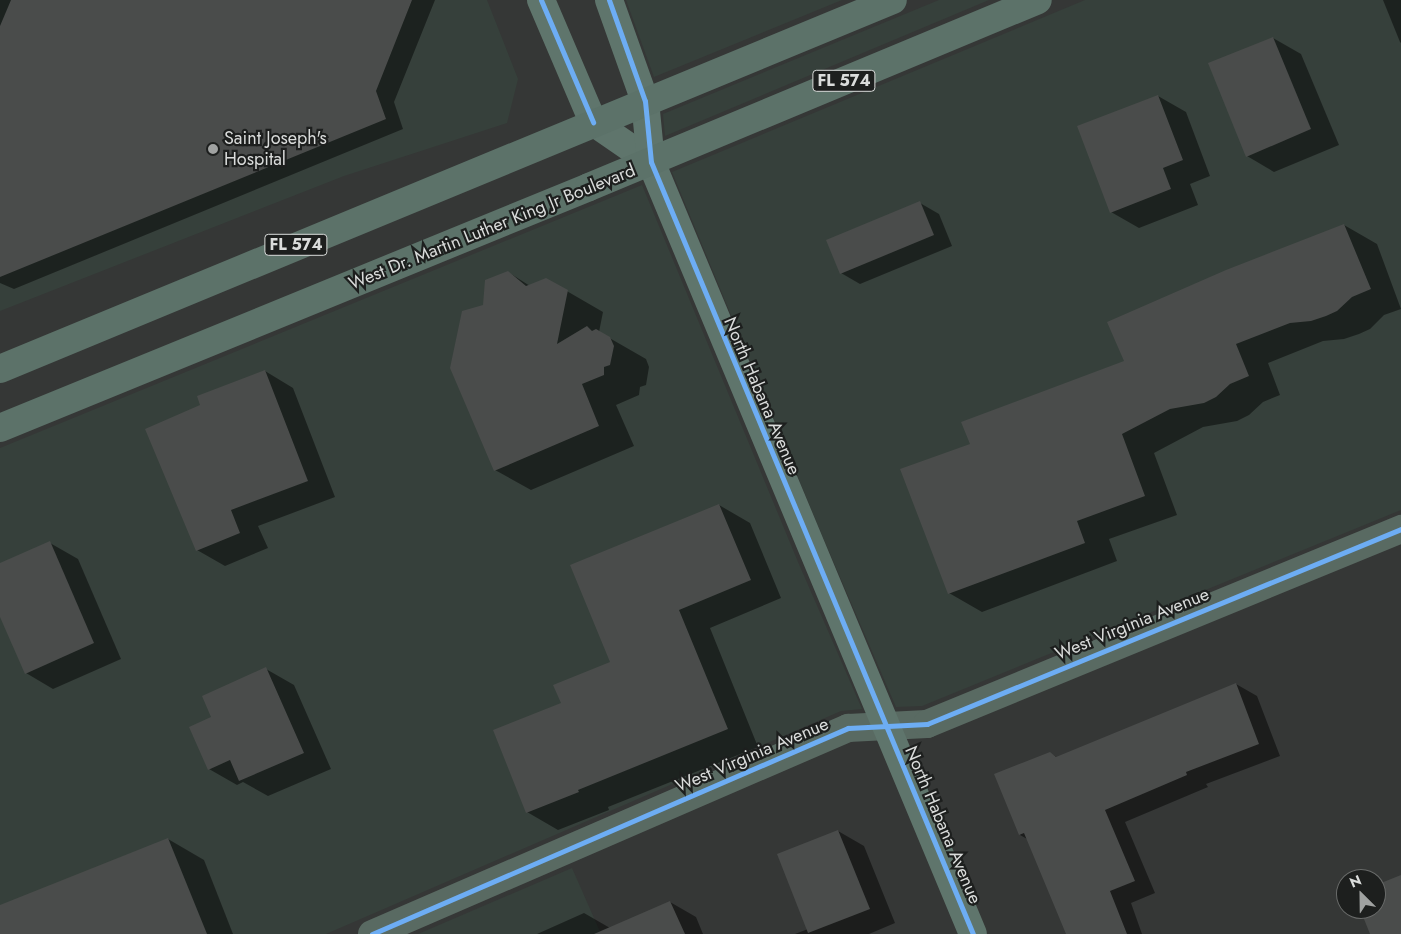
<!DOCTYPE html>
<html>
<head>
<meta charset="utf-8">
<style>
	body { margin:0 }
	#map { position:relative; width:1401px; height:934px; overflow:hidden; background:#353736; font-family:Jost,sans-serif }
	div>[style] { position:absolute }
	.built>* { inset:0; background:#36403b }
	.shadow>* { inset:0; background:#0007 }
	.building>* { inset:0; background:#4a4c4b }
	.street>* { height:28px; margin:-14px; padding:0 14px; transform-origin:14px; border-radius:14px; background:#596a62 }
	.secondary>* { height:28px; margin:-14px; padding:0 14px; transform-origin:14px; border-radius:14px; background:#5f756c }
	.primary>* { height:28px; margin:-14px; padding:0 14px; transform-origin:14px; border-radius:14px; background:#5c7269 }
	.cycleway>* { height:5px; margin:-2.5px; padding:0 2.5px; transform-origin:2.5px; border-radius:2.5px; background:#6dadf4 }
	.dots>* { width:14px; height:14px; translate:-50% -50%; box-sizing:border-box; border:2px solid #1d1f1e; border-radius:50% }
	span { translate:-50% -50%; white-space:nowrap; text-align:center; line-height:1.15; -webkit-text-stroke:4.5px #1d1f1e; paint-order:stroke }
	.shield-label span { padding:1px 4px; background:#1d1f1e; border:1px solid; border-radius:4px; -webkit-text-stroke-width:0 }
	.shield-label { font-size:16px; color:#dadcdb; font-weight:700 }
	.poi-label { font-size:18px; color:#dadcdb }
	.left { translate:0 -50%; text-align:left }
	.street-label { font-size:18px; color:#dadcdb }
	.north { position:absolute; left:1336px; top:869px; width:50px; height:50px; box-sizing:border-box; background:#1d1f1e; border:1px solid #696b6a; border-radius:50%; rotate:337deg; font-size:14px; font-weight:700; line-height:20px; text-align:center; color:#dadcdb }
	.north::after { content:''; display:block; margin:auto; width:18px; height:22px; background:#a0a2a1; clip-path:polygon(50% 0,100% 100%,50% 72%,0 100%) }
</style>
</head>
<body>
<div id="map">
	<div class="built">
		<div style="clip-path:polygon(0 0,487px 0,518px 79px,507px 123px,344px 176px,0 311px)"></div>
		<div style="clip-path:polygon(626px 0,842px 0,654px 77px)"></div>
		<div style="clip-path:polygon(939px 0,989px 0,665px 136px,663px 114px)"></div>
		<div style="clip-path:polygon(1085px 0,1401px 0,1401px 510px,922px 706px,896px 707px,821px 533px,672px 172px)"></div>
		<div style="clip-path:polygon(642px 185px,798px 562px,862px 709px,841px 711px,326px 934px,0 934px,0 448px)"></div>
		<div style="clip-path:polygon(572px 868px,601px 934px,418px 934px)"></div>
	</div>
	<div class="shadow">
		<div style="clip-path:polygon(0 0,435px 0,394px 102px,403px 129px,14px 289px,0 283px)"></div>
		<div style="clip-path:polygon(1383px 0,1401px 0,1401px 43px,1400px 42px)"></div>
		<div style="clip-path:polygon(1273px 38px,1301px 54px,1339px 145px,1274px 172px,1247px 156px)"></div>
		<div style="clip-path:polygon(1158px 96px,1186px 112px,1210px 176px,1190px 184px,1198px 205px,1139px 228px,1111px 212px)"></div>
		<div style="clip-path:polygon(920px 203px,939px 214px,952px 246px,860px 284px,841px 273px)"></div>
		<div style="clip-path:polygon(1344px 225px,1377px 244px,1401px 309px,1384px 315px,1370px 329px,1359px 334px,1344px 339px,1323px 341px,1268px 363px,1280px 395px,1263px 402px,1249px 415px,1237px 421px,1203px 427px,1154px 453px,1177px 515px,1109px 539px,1117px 561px,982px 612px,949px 593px,971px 445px,1126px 361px)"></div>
		<div style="clip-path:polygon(508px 272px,530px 286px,546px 279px,603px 312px,599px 332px,646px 359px,649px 367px,646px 385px,640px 387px,639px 395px,616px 405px,634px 446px,531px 490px,495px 470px,484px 306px)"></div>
		<div style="clip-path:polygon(265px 371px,293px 388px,335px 497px,258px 526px,268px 548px,225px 566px,197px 550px,202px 406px)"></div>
		<div style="clip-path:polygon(719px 505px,750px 523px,781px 598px,710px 628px,758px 747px,608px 807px,609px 810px,558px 830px,527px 812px,562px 704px,611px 663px)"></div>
		<div style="clip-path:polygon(50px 543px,78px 559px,121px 659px,53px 689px,26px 673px,0 614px,0 565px)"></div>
		<div style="clip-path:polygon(266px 669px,294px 685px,331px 769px,268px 796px,243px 782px,237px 785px,209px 769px,212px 718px)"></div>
		<div style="clip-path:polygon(1236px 684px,1257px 696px,1280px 756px,1206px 784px,1208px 787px,1125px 822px,1155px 893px,1131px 903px,1142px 934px,1067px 934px,1029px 840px,1020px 835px,1050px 753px,1058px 758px)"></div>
		<div style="clip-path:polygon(838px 831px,864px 846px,895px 923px,869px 934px,795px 934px,808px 929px)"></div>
		<div style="clip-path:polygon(168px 839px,204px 860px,233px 934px,0 934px,0 907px)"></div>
		<div style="clip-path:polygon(670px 902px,696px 917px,703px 934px,537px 934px,584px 913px,610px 928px)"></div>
	</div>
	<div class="building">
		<div style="clip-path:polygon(11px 0,412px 0,376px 91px,386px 119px,0 277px,0 26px)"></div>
		<div style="clip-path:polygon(1273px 37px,1311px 129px,1246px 157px,1208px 63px)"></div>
		<div style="clip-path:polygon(1158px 95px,1183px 160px,1163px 168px,1171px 189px,1110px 213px,1077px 126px)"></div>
		<div style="clip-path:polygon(920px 201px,934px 235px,840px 274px,826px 240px)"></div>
		<div style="clip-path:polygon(1344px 224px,1371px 289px,1352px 297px,1337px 311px,1326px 316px,1311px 321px,1290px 323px,1236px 344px,1249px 376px,1230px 384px,1216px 397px,1204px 403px,1170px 409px,1122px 434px,1145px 496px,1077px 521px,1085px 543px,948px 594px,900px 469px,970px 444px,961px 422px,1124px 361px,1107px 322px,1226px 270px)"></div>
		<div style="clip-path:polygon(508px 271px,526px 286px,546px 278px,568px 290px,557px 344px,587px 326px,592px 331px,596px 329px,610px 337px,614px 346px,610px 365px,604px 367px,604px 375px,582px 384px,599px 426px,494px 471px,450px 368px,462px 311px,483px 305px,485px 280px)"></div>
		<div style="clip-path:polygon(265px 370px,308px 481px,231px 510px,240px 533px,196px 551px,145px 429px,200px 405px,197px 396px)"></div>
		<div style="clip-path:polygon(719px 504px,751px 580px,679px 610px,728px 729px,578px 790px,579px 792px,526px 813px,493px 730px,561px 703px,553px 685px,610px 662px,570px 565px)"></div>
		<div style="clip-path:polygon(50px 541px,94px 643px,25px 674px,0 617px,0 563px)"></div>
		<div style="clip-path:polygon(266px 667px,304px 753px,239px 781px,230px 760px,208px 770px,189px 727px,211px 717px,202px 696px)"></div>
		<div style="clip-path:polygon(1236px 683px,1259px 744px,1186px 772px,1187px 775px,1105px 810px,1135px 881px,1110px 891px,1127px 934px,1066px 934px,1024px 833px,1019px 835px,994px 774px,1050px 752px,1056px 757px)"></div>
		<div style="clip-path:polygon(838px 830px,870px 909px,808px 933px,777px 854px)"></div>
		<div style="clip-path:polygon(168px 838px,207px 934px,0 934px,0 905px)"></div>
		<div style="clip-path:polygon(1401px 875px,1401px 934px,1370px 934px,1360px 909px,1376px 909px,1376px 885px)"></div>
		<div style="clip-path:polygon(670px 901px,685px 934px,594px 934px)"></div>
	</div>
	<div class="street">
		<div style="left:372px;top:934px;width:519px;rotate:-23.4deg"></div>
		<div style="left:848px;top:728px;width:79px;rotate:-2.9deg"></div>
		<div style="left:927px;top:724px;width:513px;rotate:-22.36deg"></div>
	</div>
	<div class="secondary">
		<div style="left:541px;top:0;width:133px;rotate:66.9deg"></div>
		<div style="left:593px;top:122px;width:70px;rotate:34.6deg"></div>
		<div style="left:609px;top:0;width:107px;rotate:70.4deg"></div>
		<div style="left:645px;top:101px;width:61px;rotate:84.4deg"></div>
		<div style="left:651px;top:162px;width:836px;rotate:67.36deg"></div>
	</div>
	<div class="primary">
		<div style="left:0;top:369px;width:966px;rotate:-22.45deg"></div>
		<div style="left:0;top:428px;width:636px;rotate:-22.25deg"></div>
		<div style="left:589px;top:187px;width:486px;rotate:-22.6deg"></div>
	</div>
	<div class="cycleway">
		<div style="left:541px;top:0;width:133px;rotate:66.9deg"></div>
		<div style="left:609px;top:0;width:107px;rotate:70.4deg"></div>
		<div style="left:645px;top:101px;width:61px;rotate:84.4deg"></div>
		<div style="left:651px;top:162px;width:836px;rotate:67.36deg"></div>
		<div style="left:372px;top:934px;width:519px;rotate:-23.4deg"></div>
		<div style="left:848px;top:728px;width:79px;rotate:-2.9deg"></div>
		<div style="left:927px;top:724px;width:513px;rotate:-22.36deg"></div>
	</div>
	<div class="dots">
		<div style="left:213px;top:149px;background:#a0a2a1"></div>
	</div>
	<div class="shield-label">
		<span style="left:844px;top:81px">FL 574</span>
		<span style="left:296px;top:245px">FL 574</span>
	</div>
	<div class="poi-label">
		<span class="left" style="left:224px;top:149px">Saint Joseph's<br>Hospital</span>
	</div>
	<div class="street-label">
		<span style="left:492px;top:227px;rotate:-22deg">West Dr. Martin Luther King Jr Boulevard</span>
		<span style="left:762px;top:396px;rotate:67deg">North Habana Avenue</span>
		<span style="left:1132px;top:624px;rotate:-22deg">West Virginia Avenue</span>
		<span style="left:752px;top:755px;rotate:-23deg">West Virginia Avenue</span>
		<span style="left:943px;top:825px;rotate:67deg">North Habana Avenue</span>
	</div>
	<div class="north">N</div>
</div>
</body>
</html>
